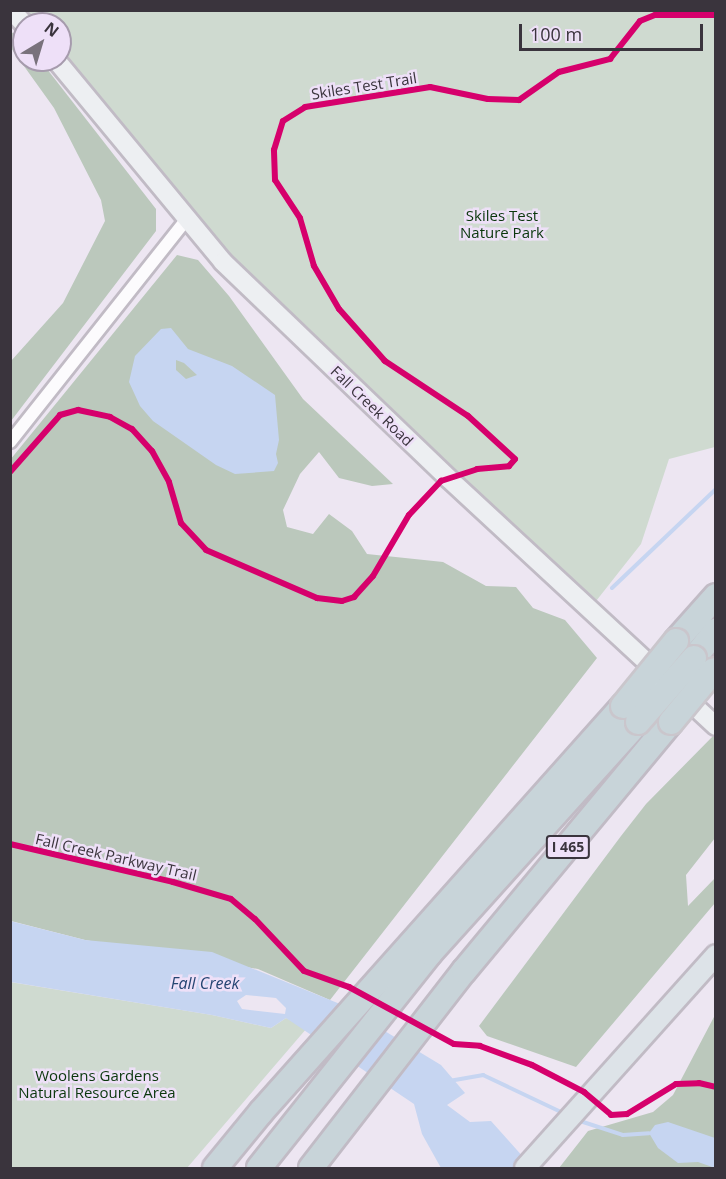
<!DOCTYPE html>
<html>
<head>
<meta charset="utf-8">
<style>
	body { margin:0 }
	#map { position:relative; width:726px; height:1179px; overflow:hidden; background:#ede6f2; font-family:"Open Sans",sans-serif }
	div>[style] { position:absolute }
	.green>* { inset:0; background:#cfdad0 }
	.forest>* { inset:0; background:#bbc8bc }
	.water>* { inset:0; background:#c6d5f1 }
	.stream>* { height:4px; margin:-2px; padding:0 2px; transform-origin:2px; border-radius:2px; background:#c6d5f1 }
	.roads { filter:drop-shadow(2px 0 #c1bbc5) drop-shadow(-2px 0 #c1bbc5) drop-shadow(0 2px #c1bbc5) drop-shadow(0 -2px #c1bbc5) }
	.street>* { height:12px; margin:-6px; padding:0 6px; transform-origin:6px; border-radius:6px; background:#fcfbfd }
	.secondary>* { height:18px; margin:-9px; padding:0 9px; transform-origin:9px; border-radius:9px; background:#edeff2 }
	.primary>* { height:20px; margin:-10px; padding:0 10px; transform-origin:10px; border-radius:10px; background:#dde3e8 }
	.highway>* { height:24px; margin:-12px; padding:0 12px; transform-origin:12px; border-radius:12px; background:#c8d4d9 }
	.bridges { filter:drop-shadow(2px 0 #cac6cc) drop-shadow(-2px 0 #cac6cc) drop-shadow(0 2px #cac6cc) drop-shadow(0 -2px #cac6cc) }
	.highway-bridge>* { height:24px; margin:-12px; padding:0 12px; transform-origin:12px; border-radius:12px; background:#c8d4d9 }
	.cycleway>* { height:6px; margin:-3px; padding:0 3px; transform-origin:3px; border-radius:3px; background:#d6006c }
	span { translate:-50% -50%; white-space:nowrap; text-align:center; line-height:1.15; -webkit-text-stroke:5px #eee0f8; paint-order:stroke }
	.shield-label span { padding:2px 4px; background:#eee0f8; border:2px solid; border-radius:4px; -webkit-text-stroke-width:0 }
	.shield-label { font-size:14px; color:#3a343d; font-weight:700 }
	.street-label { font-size:15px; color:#3a343d }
	.park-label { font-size:15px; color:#0a370c }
	.water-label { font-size:16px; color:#254572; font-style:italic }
	.frame { position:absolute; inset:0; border:12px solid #3a343d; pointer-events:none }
	.north { position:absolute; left:12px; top:12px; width:60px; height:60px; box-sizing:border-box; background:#eee0f8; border:2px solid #a69bad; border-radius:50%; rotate:38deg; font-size:16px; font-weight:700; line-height:24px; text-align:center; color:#3a343d }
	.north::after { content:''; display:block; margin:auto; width:21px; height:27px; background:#79727c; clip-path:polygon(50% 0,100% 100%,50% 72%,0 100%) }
	.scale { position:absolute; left:519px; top:24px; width:184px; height:27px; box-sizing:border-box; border:3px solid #3a343d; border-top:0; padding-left:8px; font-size:18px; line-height:21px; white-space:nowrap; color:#3a343d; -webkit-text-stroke:4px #eee0f8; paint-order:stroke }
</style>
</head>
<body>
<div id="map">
	<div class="green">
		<div style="clip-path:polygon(11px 10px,715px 11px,715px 447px,669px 459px,641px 544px,589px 610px,459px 476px,187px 219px,60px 60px,60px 24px,24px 24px)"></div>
		<div style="clip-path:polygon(10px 982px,212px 1015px,271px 1028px,286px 1018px,307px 1028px,187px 1168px,11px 1168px)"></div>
	</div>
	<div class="forest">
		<div style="clip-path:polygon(11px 32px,24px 39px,24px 60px,40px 60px,156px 209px,156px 231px,11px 421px,11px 361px,63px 303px,105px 221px,101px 200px,54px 108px,11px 48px)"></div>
		<div style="clip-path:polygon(177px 255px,198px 260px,229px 296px,303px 399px,393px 484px,372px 486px,339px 478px,319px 452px,300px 474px,283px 510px,287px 527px,313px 534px,329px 514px,352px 531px,367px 554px,443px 562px,486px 586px,516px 587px,533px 608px,565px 620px,597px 658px,330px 1000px,258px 969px,85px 940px,11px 921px,10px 460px)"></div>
		<div style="clip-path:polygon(715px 734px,715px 838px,686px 875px,688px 906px,715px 878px,715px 903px,576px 1067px,487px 1036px,479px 1026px,621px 836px,646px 804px)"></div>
		<div style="clip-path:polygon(715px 1015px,715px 1168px,559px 1168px,588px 1131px,653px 1112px,673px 1095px)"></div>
	</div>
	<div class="water">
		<div style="clip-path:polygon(evenodd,171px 328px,188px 349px,232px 366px,275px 395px,279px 440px,276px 454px,278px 463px,274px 471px,235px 474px,216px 465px,153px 421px,140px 406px,129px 382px,135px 356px,161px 329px,171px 328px,176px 360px,184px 363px,197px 375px,186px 379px,176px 370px,176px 360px)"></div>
		<div style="clip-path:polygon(evenodd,10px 921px,85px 940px,212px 952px,340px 1004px,441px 1065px,465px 1093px,447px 1105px,470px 1122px,491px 1121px,533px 1168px,441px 1168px,422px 1134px,414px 1104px,286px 1018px,271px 1028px,212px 1015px,11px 982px,10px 921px,246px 995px,276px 998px,286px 1008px,285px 1014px,242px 1009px,237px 1001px,246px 995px)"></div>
		<div style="clip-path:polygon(668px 1122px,715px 1138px,715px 1168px,698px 1162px,678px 1163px,658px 1148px,649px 1133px,655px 1125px)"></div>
	</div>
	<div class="stream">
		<div style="left:612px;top:588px;width:144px;rotate:-43.6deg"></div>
		<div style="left:449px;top:1081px;width:35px;rotate:-10deg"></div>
		<div style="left:483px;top:1075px;width:91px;rotate:25.4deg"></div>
		<div style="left:577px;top:1120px;width:48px;rotate:18.1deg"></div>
		<div style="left:623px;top:1135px;width:26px;rotate:-4deg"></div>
	</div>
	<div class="roads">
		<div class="street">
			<div style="left:10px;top:442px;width:285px;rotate:-51.6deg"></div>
		</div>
		<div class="secondary">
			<div style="left:11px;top:10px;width:19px;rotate:47deg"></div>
			<div style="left:56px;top:60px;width:262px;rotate:50.4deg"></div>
			<div style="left:223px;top:262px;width:312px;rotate:43.8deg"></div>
			<div style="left:448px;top:478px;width:365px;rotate:42.8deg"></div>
		</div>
		<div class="primary">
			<div style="left:525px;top:1168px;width:286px;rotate:-48.1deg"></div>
		</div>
		<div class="highway">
			<div style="left:676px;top:641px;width:60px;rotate:-48.4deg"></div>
			<div style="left:694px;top:658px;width:35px;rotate:-51deg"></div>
			<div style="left:215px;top:1168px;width:72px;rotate:-50.6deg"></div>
			<div style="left:261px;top:1112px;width:544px;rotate:-48.28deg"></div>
			<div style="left:259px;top:1168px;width:275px;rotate:-51.5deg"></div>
			<div style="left:430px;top:953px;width:311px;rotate:-48deg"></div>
			<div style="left:311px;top:1168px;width:249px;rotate:-52.2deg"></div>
			<div style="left:464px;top:971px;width:324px;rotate:-50.3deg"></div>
		</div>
	</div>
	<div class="bridges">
		<div class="highway-bridge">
			<div style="left:623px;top:706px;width:84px;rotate:-50.8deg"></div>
			<div style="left:638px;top:722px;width:85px;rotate:-48.8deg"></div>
			<div style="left:671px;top:722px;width:67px;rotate:-50.4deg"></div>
		</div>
	</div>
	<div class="cycleway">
		<div style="left:10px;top:472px;width:76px;rotate:-48.7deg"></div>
		<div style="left:60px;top:415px;width:19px;rotate:-16deg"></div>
		<div style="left:78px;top:410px;width:33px;rotate:12deg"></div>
		<div style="left:110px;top:417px;width:25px;rotate:29deg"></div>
		<div style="left:132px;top:429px;width:30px;rotate:48deg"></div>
		<div style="left:152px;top:451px;width:35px;rotate:61deg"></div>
		<div style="left:169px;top:482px;width:43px;rotate:73.7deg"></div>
		<div style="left:181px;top:523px;width:37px;rotate:47deg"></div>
		<div style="left:206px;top:550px;width:121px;rotate:23.4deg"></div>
		<div style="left:317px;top:598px;width:25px;rotate:7deg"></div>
		<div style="left:342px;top:601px;width:13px;rotate:-18deg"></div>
		<div style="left:354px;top:597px;width:28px;rotate:-48deg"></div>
		<div style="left:373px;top:576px;width:71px;rotate:-59.5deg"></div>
		<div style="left:409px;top:515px;width:47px;rotate:-46.7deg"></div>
		<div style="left:441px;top:481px;width:38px;rotate:-18deg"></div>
		<div style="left:477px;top:469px;width:32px;rotate:-5deg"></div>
		<div style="left:509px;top:466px;width:9px;rotate:-49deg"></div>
		<div style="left:515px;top:459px;width:64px;rotate:-137.5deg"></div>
		<div style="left:468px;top:416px;width:100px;rotate:-146.5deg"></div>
		<div style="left:385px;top:361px;width:69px;rotate:-131.5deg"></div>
		<div style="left:339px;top:309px;width:50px;rotate:-120.2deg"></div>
		<div style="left:314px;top:266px;width:50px;rotate:-106.3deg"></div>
		<div style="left:300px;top:218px;width:45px;rotate:-123.3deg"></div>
		<div style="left:275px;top:180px;width:30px;rotate:-92deg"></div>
		<div style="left:274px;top:150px;width:30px;rotate:-73deg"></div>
		<div style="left:283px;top:121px;width:26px;rotate:-32deg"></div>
		<div style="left:305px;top:107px;width:127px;rotate:-9.1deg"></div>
		<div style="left:430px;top:87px;width:59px;rotate:11.7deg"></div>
		<div style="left:488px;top:99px;width:31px;rotate:2deg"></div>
		<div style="left:519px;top:100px;width:49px;rotate:-35deg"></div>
		<div style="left:559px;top:72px;width:53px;rotate:-14.3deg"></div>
		<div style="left:610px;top:59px;width:48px;rotate:-51.7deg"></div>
		<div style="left:640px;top:21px;width:16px;rotate:-22deg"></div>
		<div style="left:655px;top:15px;width:61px"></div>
		<div style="left:10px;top:844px;width:167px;rotate:13.1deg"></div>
		<div style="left:173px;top:882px;width:60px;rotate:16.3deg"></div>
		<div style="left:231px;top:899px;width:31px;rotate:40deg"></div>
		<div style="left:255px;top:919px;width:71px;rotate:46.7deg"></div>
		<div style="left:304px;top:971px;width:48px;rotate:19.6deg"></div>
		<div style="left:349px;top:987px;width:119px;rotate:28.5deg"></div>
		<div style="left:454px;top:1044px;width:26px;rotate:4deg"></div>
		<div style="left:480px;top:1046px;width:55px;rotate:20.1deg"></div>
		<div style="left:532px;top:1065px;width:59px;rotate:27.4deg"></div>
		<div style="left:584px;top:1092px;width:35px;rotate:40deg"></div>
		<div style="left:611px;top:1115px;width:16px;rotate:-4deg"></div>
		<div style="left:627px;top:1114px;width:57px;rotate:-31.5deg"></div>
		<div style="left:676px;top:1084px;width:23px;rotate:-2deg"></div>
		<div style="left:699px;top:1083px;width:17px;rotate:13deg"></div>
	</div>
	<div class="shield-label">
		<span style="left:568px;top:847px">I 465</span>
	</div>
	<div class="street-label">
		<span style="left:364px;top:86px;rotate:-9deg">Skiles Test Trail</span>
		<span style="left:372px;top:406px;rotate:44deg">Fall Creek Road</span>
		<span style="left:116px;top:857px;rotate:13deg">Fall Creek Parkway Trail</span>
	</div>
	<div class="park-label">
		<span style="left:502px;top:224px">Skiles Test<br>Nature Park</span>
		<span style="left:97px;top:1084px">Woolens Gardens<br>Natural Resource Area</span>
	</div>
	<div class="water-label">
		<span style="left:205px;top:983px">Fall Creek</span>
	</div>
	<div class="frame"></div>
	<div class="north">N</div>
	<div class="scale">100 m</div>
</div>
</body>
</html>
